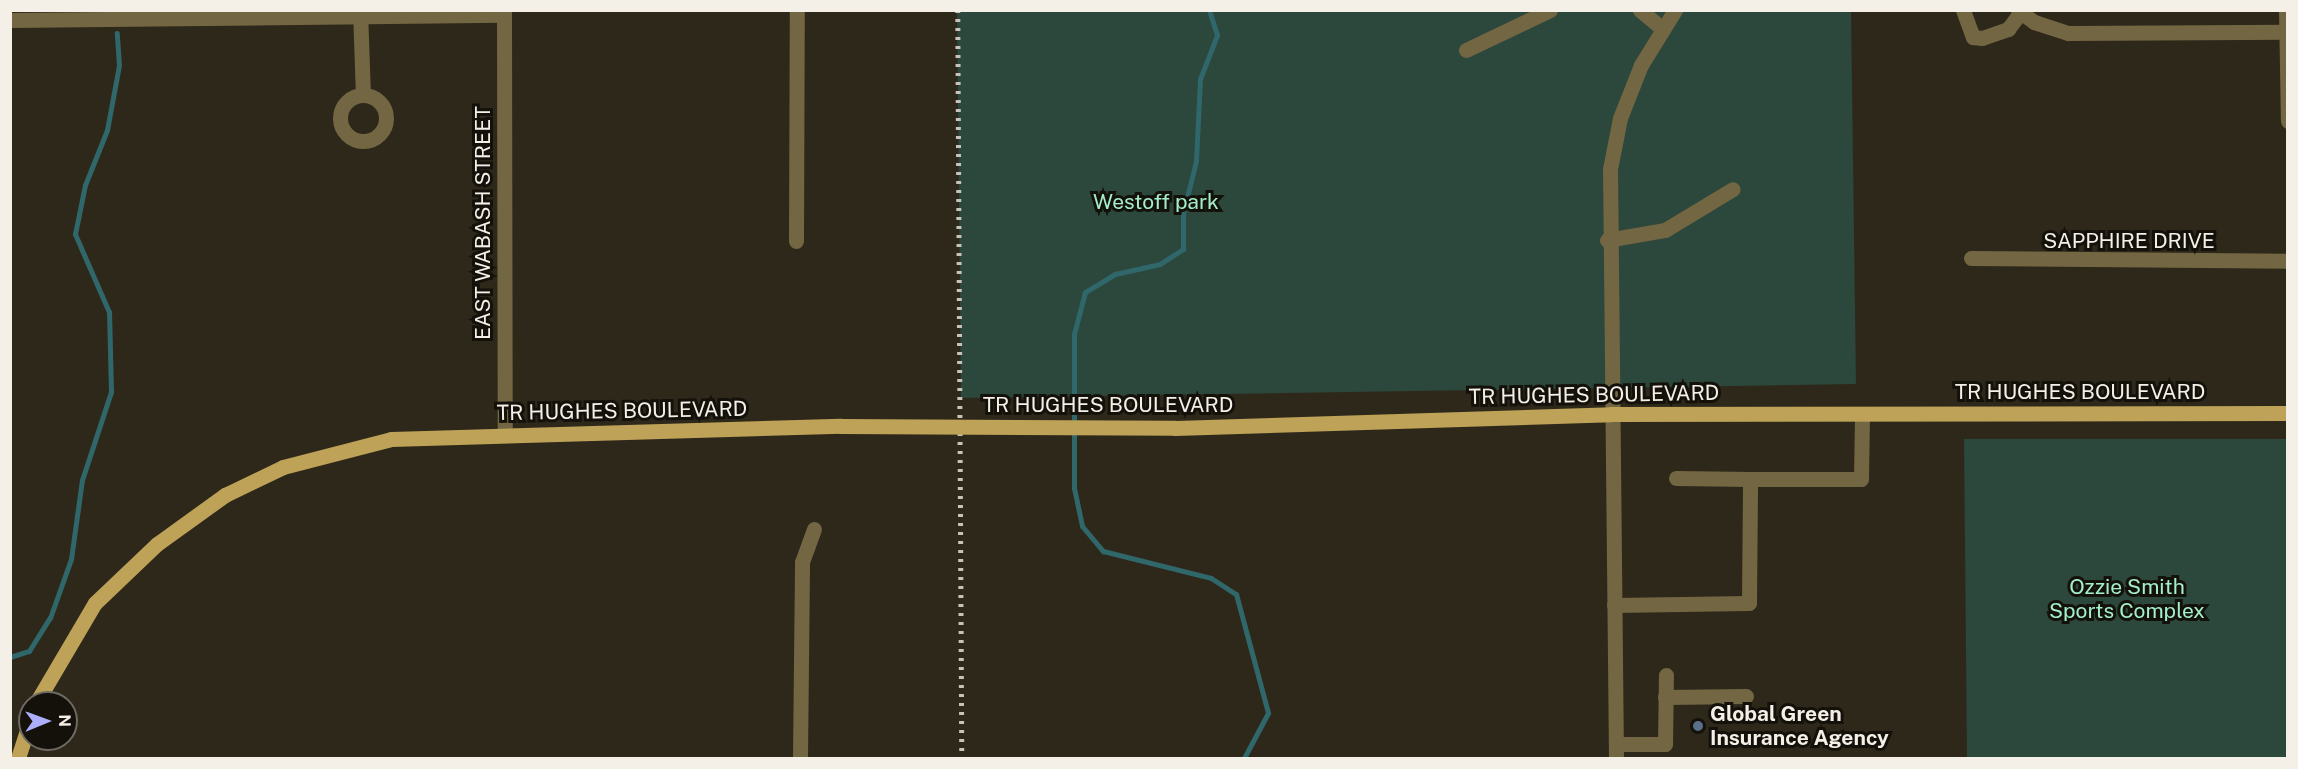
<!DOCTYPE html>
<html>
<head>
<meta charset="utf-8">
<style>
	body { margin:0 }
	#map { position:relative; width:2298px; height:769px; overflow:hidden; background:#2e281a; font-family:"Public Sans",sans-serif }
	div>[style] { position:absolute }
	.green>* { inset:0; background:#2c473b }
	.stream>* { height:5px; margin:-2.5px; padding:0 2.5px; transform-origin:2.5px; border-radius:2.5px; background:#30676a }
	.minor>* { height:15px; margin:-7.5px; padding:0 7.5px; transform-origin:7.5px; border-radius:7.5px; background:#736643 }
	.minor>.ring { margin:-7.5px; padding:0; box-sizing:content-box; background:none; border:15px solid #736643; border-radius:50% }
	.major>* { height:15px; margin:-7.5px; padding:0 7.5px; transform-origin:7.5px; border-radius:7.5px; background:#bda257 }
	.rail>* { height:4.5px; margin-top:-2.25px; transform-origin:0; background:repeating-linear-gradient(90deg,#c8c3ba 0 3px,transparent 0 9px) }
	.major-bridge>* { height:15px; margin:-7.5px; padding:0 7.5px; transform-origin:7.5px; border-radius:7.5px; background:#bda257 }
	.dots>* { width:16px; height:16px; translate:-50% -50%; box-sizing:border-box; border:3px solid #14110b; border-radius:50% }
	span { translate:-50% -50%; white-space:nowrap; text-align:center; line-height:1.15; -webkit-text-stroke:6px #14110b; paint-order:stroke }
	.park-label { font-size:21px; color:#a3eecb }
	.street-label { font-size:21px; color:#f4efe7 }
	.poi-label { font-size:21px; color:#f4efe7; font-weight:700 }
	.left { translate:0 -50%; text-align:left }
	.frame { position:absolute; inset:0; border:12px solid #f4efe7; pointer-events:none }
	.north { position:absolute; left:18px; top:691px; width:60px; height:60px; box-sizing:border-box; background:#14110b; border:2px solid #6e6a63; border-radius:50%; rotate:89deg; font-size:16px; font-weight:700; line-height:24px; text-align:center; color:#f4efe7 }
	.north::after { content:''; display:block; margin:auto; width:21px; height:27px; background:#adaffb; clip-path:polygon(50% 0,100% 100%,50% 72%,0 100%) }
</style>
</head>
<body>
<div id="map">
	<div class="green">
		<div style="clip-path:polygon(957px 11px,1851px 11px,1856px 384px,961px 398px)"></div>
		<div style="clip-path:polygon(1964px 439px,2287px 439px,2287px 758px,1967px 758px)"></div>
	</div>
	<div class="stream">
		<div style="left:1209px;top:10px;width:26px;rotate:72deg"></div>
		<div style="left:1217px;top:35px;width:47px;rotate:111.1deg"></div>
		<div style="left:1200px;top:79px;width:82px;rotate:92.8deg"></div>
		<div style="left:1196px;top:161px;width:54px;rotate:104deg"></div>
		<div style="left:1183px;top:213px;width:36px;rotate:90deg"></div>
		<div style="left:1183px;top:249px;width:27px;rotate:147deg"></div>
		<div style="left:1160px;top:264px;width:46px;rotate:167.5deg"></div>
		<div style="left:1115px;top:274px;width:35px;rotate:149deg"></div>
		<div style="left:1085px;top:292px;width:43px;rotate:104.7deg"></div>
		<div style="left:1074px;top:334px;width:154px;rotate:90deg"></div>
		<div style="left:1074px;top:488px;width:39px;rotate:78deg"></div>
		<div style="left:1082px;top:526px;width:33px;rotate:50deg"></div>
		<div style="left:1103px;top:551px;width:111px;rotate:14deg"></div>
		<div style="left:1211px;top:578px;width:30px;rotate:33deg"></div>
		<div style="left:1236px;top:594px;width:123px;rotate:74.9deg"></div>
		<div style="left:1268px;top:713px;width:51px;rotate:118.1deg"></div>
		<div style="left:10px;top:657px;width:20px;rotate:-18deg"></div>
		<div style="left:29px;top:651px;width:39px;rotate:-58deg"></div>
		<div style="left:50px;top:618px;width:63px;rotate:-70.4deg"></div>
		<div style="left:71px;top:559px;width:80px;rotate:-82.1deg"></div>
		<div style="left:82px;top:480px;width:93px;rotate:-71.8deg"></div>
		<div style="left:111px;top:392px;width:80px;rotate:-91.4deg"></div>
		<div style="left:109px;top:312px;width:85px;rotate:-113.6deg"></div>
		<div style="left:75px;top:234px;width:50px;rotate:-78.5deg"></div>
		<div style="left:85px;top:185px;width:59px;rotate:-68.2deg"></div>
		<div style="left:107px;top:130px;width:66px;rotate:-79.5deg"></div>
		<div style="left:119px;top:65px;width:32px;rotate:-94deg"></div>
	</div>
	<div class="minor">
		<div style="left:360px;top:10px;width:84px;rotate:88deg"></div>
		<div style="left:504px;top:10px;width:425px;rotate:89.9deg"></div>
		<div style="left:1640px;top:10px;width:30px;rotate:40deg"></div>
		<div style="left:1963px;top:10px;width:29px;rotate:70deg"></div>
		<div style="left:1973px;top:37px;width:9px;rotate:6deg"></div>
		<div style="left:1982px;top:38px;width:28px;rotate:-19deg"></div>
		<div style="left:2008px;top:29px;width:20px;rotate:-53deg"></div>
		<div style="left:2018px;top:10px;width:20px;rotate:37deg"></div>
		<div style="left:2034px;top:22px;width:36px;rotate:18deg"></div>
		<div style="left:2068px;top:33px;width:220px;rotate:-0.3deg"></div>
		<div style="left:2286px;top:10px;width:111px;rotate:89deg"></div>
		<div style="left:10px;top:20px;width:494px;rotate:-0.6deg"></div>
		<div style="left:1466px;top:50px;width:93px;rotate:-25.5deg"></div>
		<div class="ring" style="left:340px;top:95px;width:31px;height:31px"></div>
		<div style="left:1607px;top:240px;width:59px;rotate:-9.8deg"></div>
		<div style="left:1665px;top:230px;width:79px;rotate:-31.1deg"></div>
		<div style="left:796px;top:241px;width:231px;rotate:-89.8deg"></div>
		<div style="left:1971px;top:258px;width:317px;rotate:0.5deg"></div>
		<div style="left:1676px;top:478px;width:74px;rotate:0.8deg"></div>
		<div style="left:1614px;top:605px;width:135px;rotate:-0.8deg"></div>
		<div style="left:1749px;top:603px;width:124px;rotate:-89.5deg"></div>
		<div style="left:1750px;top:479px;width:111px"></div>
		<div style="left:1861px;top:479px;width:65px;rotate:-89.1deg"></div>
		<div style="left:1665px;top:697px;width:81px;rotate:-0.7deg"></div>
		<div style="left:1616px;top:744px;width:49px"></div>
		<div style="left:1665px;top:744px;width:69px;rotate:-89.2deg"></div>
		<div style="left:800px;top:758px;width:196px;rotate:-89.4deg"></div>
		<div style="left:802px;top:562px;width:35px;rotate:-70deg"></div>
		<div style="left:1616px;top:758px;width:589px;rotate:-90.58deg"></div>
		<div style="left:1610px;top:169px;width:52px;rotate:-78.9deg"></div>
		<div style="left:1620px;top:118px;width:57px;rotate:-68.4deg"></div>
		<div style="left:1641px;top:65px;width:65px;rotate:-58.3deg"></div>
	</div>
	<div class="major">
		<div style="left:1175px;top:428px;width:436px;rotate:-1.8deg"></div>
		<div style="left:1611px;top:414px;width:677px;rotate:-0.08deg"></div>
		<div style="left:36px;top:703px;width:116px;rotate:-59.5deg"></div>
		<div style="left:95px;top:603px;width:86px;rotate:-43.6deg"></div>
		<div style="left:157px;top:544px;width:84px;rotate:-35.8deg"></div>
		<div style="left:225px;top:495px;width:64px;rotate:-25.8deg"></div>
		<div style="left:283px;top:467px;width:112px;rotate:-14.5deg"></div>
		<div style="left:391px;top:439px;width:450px;rotate:-1.7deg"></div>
		<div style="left:18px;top:758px;width:38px;rotate:-72deg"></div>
	</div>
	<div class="rail">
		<div style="left:958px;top:10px;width:748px;rotate:89.69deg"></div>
	</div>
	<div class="major-bridge">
		<div style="left:841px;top:426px;width:334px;rotate:0.3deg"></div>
	</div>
	<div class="dots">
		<div style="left:1698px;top:726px;background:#5c6f8a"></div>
	</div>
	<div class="park-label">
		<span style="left:1156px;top:202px">Westoff park</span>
		<span style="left:2127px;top:599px">Ozzie Smith<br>Sports Complex</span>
	</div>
	<div class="street-label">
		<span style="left:483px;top:223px;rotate:-90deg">EAST WABASH STREET</span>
		<span style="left:2129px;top:241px">SAPPHIRE DRIVE</span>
		<span style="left:2080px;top:392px">TR HUGHES BOULEVARD</span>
		<span style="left:1594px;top:395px;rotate:-1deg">TR HUGHES BOULEVARD</span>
		<span style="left:1108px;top:405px">TR HUGHES BOULEVARD</span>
		<span style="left:622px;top:411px;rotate:-1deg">TR HUGHES BOULEVARD</span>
	</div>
	<div class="poi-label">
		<span class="left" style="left:1710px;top:726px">Global Green<br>Insurance Agency</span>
	</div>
	<div class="frame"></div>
	<div class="north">N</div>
</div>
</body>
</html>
